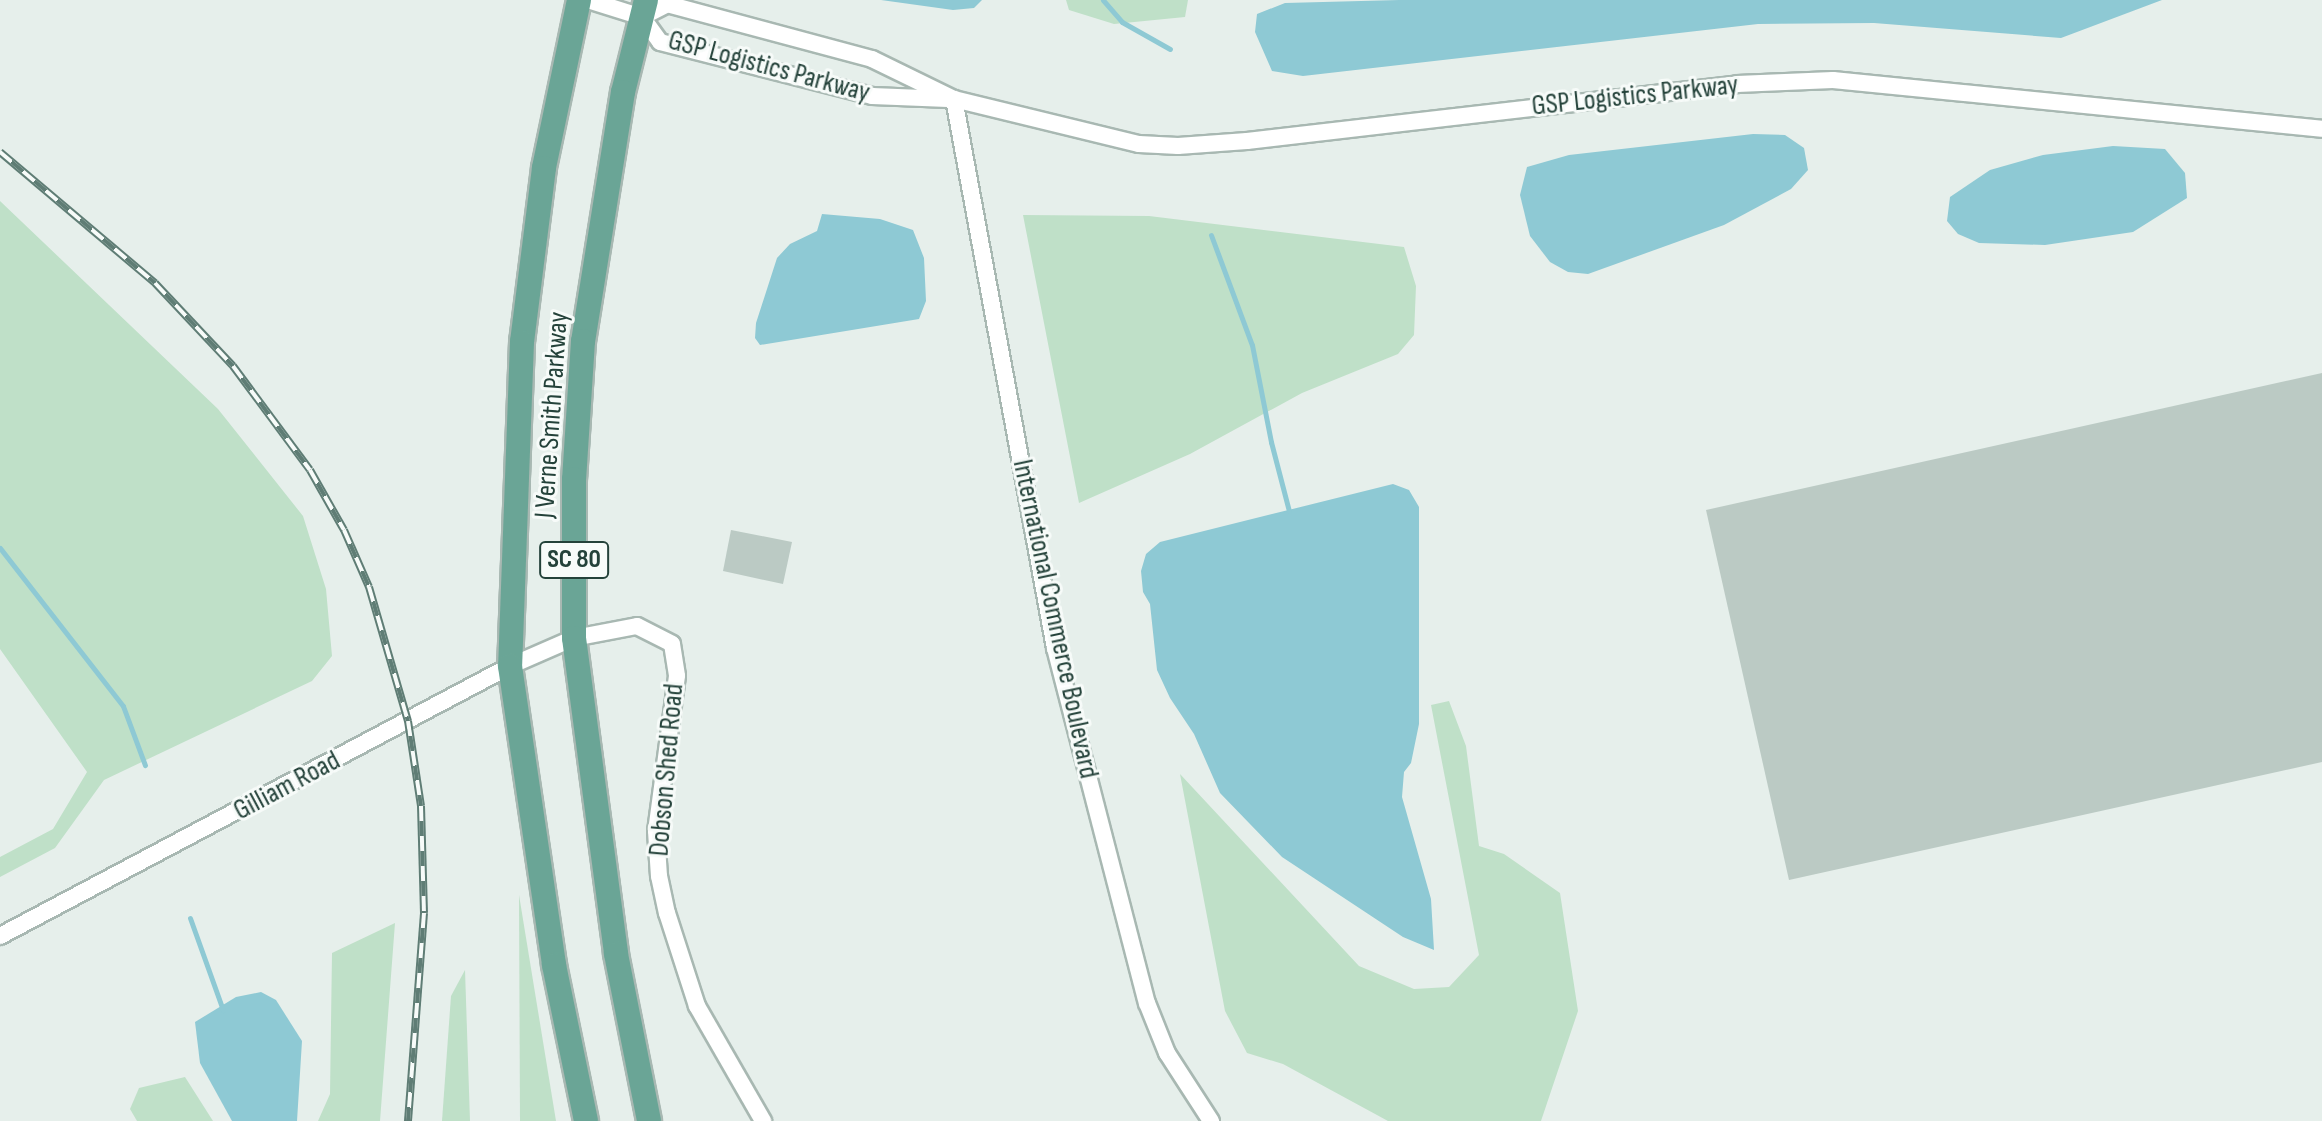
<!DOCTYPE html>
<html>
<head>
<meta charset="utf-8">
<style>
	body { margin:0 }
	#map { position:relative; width:2322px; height:1121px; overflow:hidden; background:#e6efeb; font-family:"Sofia Sans Condensed",sans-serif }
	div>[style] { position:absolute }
	.green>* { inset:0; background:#bfe0c8 }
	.water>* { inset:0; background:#8ec9d4 }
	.stream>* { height:5px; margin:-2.5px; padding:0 2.5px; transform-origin:2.5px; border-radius:2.5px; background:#8ec9d4 }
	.building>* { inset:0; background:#bbcac4 }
	.roads { filter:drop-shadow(2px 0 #a8b8b2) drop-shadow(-2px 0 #a8b8b2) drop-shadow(0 2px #a8b8b2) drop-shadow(0 -2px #a8b8b2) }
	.street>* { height:16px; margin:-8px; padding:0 8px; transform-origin:8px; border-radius:8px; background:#fff }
	.primary>* { height:24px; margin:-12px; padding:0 12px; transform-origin:12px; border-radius:12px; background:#6aa596 }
	.rail>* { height:8px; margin-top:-4px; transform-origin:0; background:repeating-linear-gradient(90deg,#f7fbf9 0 15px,#5f7d75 0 30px); box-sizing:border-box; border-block:2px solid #5f7d75 }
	span { translate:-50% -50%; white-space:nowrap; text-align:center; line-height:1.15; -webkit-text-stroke:6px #f7fbf9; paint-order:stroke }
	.shield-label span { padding:2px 6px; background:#f7fbf9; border:2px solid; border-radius:6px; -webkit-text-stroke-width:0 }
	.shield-label { font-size:26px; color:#24423a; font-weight:700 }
	.street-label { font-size:28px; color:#24423a }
</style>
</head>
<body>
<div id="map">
	<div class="green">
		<div style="clip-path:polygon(1066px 0,1188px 0,1185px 17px,1114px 24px,1069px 10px)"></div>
		<div style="clip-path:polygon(0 201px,218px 409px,303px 516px,326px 589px,332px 656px,312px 681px,104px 780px,55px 848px,0 877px,0 857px,53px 829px,87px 772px,0 649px)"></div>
		<div style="clip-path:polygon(1023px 215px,1149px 216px,1404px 247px,1416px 286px,1414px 335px,1398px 354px,1302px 393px,1190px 454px,1079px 503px)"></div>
		<div style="clip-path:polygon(1449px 701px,1466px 746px,1479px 846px,1504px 854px,1560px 893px,1578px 1011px,1541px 1121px,1388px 1121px,1283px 1064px,1247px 1053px,1225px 1011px,1180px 774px,1359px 966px,1414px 989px,1449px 987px,1479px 955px,1431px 705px)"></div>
		<div style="clip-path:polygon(519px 895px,556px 1121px,520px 1121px)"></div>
		<div style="clip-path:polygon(395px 923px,380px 1121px,318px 1121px,330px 1094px,332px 953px)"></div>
		<div style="clip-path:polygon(465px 970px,470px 1121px,442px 1121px,451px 996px)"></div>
		<div style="clip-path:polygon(185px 1077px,213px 1121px,137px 1121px,130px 1109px,139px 1088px)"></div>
	</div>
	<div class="water">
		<div style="clip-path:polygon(881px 0,982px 0,974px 8px,953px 10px)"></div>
		<div style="clip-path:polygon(1399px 0,2162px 0,2061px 38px,1874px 23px,1758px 24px,1303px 76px,1272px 71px,1255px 32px,1257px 14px,1285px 3px)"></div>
		<div style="clip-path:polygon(1753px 134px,1785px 135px,1804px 148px,1808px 170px,1791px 189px,1724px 225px,1588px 274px,1568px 272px,1550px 262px,1530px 236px,1520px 195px,1527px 167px,1569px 155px)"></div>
		<div style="clip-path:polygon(2113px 146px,2165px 149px,2185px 173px,2187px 198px,2133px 232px,2045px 245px,1979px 243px,1958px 234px,1947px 221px,1950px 197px,1990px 170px,2043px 155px)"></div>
		<div style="clip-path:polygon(822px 214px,880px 219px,913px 230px,924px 258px,926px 301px,919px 319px,760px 345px,755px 338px,756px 323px,777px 258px,790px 244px,817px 231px)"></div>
		<div style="clip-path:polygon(1393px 484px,1409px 490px,1419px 507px,1419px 724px,1411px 763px,1404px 772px,1402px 797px,1431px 899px,1434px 950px,1403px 937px,1282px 857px,1220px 793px,1194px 734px,1170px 698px,1157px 670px,1150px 604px,1143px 592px,1141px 571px,1146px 554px,1160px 542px)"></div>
		<div style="clip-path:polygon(261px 992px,276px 1000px,302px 1041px,297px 1121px,232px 1121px,200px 1063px,195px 1022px,236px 997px)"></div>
	</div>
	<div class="stream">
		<div style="left:1103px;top:0;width:29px;rotate:49deg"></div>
		<div style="left:1122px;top:22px;width:55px;rotate:29.4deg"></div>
		<div style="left:1211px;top:235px;width:117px;rotate:69.6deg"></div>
		<div style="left:1252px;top:345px;width:99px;rotate:78.9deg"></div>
		<div style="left:1271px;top:442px;width:71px;rotate:75.4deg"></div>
		<div style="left:0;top:548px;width:200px;rotate:52.1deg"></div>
		<div style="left:123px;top:706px;width:63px;rotate:69.6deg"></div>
		<div style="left:190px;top:918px;width:98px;rotate:70.3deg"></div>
	</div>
	<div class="building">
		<div style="clip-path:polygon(2322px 373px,2322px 762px,1789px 880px,1706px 510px)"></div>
		<div style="clip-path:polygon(731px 530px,792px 542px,783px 584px,723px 571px)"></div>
	</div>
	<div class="roads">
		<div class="street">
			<div style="left:588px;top:0;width:57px;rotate:17.5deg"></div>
			<div style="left:642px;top:17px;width:31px;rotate:54deg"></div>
			<div style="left:660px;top:42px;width:219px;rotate:14.3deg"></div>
			<div style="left:872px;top:96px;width:76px;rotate:2.3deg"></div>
			<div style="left:642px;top:17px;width:28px;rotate:-27deg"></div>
			<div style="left:667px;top:4px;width:212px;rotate:15deg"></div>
			<div style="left:872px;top:59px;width:91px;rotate:26deg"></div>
			<div style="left:954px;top:99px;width:190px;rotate:13.7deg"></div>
			<div style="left:1139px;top:144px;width:39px;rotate:3deg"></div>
			<div style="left:1178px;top:146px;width:69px;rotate:-4.1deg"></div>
			<div style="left:1247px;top:141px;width:493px;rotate:-6.6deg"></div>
			<div style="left:1737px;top:84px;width:96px;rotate:-2.4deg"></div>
			<div style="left:1833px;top:80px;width:491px;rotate:5.7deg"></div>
			<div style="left:954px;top:99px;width:558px;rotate:79.58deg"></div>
			<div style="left:1055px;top:648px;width:367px;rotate:75.5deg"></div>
			<div style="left:1147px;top:1003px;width:54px;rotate:68.2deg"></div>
			<div style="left:1167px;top:1053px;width:81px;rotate:57.1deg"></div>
			<div style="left:0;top:936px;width:577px;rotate:-27.9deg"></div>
			<div style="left:510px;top:666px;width:70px;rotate:-23.6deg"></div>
			<div style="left:574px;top:638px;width:64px;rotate:-10.8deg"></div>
			<div style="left:637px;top:626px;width:39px;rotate:27deg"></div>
			<div style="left:672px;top:644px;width:32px;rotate:81deg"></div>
			<div style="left:677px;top:676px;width:156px;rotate:97.7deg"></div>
			<div style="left:656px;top:831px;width:45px;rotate:86.2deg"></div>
			<div style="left:659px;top:876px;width:38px;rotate:78deg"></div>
			<div style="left:667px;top:913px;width:98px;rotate:72.1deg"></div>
			<div style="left:697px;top:1006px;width:133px;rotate:60.1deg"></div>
		</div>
		<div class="primary">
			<div style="left:579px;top:0;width:172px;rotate:101.8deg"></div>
			<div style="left:544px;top:168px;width:175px;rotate:97.2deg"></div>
			<div style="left:522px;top:342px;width:324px;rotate:92.1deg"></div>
			<div style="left:510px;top:666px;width:302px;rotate:81.6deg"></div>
			<div style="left:554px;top:965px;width:159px;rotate:78.4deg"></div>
			<div style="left:646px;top:0;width:95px;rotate:104deg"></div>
			<div style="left:623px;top:92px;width:252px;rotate:99.1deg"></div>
			<div style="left:583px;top:341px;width:138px;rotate:93.7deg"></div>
			<div style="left:574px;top:479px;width:159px;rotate:90deg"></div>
			<div style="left:574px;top:638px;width:319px;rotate:82.4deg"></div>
			<div style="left:616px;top:954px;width:170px;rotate:78.8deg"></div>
		</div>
	</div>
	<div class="rail">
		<div style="left:0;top:152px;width:203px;rotate:40.2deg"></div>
		<div style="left:155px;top:283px;width:114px;rotate:46.8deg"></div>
		<div style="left:233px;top:366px;width:129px;rotate:53.5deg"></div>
		<div style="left:310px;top:470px;width:69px;rotate:60.5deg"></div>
		<div style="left:344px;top:530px;width:62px;rotate:66.3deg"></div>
		<div style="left:369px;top:587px;width:140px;rotate:73.8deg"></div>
		<div style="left:408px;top:721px;width:86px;rotate:81.3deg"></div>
		<div style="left:421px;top:806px;width:107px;rotate:88.4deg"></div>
		<div style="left:424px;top:913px;width:209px;rotate:94.4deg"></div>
	</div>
	<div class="shield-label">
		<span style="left:574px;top:560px">SC 80</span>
	</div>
	<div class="street-label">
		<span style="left:769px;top:67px;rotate:15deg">GSP Logistics Parkway</span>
		<span style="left:1635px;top:96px;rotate:-6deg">GSP Logistics Parkway</span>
		<span style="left:552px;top:415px;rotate:-86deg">J Verne Smith Parkway</span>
		<span style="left:1055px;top:619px;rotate:78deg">International Commerce Boulevard</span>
		<span style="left:667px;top:770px;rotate:-85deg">Dobson Shed Road</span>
		<span style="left:287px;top:786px;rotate:-28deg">Gilliam Road</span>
	</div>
</div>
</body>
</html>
